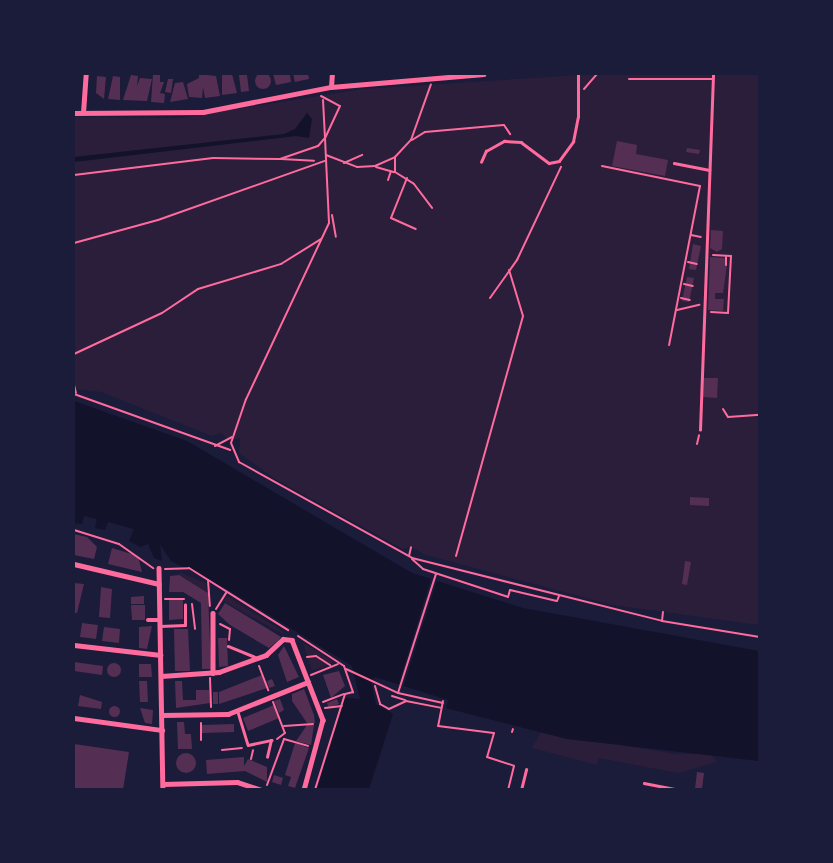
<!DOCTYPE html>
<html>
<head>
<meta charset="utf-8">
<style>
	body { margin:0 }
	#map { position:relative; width:833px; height:863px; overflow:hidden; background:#1b1b3a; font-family:Rubik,sans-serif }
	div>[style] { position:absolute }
	.green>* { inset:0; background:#2a1e3b }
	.water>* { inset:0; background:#12122b }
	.pier>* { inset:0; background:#1b1b3a }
	.building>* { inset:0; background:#542f53 }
	.round { border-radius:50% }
	.path>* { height:2px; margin:-1px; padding:0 1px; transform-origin:1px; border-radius:1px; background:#ff6b9d }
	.service>* { height:2.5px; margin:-1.25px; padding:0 1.25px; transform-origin:1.25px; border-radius:1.25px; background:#ff6b9d }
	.minor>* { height:4.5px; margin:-2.25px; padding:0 2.25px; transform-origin:2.25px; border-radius:2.25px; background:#ff6b9d }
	span { translate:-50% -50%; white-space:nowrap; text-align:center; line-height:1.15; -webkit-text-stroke:5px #1b1b3a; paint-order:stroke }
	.frame { position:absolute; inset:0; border:75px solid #1b1b3a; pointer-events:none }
</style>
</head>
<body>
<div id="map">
	<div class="green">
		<div style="clip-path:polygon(594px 74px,759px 74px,759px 625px,613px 605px,426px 555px,411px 547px,403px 549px,277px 480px,239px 453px,240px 438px,229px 441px,221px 433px,212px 436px,101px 392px,74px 389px,74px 117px,181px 118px,363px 89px)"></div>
		<div style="clip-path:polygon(179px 572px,206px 583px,207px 592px,179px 575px)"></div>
		<div style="clip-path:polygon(227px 596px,284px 632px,283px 634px,223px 601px)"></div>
		<div style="clip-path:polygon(303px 643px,335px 662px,312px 671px)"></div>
		<div style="clip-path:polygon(541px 732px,676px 754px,711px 754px,717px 762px,678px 773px,599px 758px,597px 765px,532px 748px)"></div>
	</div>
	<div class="water">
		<div style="clip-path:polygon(307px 113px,312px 119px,309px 138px,296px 136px,74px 162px,74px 157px,284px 134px,295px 129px)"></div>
		<div style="clip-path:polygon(74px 401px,187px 441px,412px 573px,523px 608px,759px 651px,759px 761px,567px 739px,446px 708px,448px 700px,375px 677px,371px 681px,376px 704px,393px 714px,369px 789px,317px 789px,345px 698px,360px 699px,352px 666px,225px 588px,171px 561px,160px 544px,162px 561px,154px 558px,148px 544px,140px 547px,129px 541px,134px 529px,108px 522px,105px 530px,95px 528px,97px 519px,84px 516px,82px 524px,74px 523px)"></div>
	</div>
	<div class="pier">
		<div style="clip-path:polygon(432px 576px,438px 577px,402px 691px,397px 689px)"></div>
	</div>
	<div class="building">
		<div class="round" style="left:255px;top:73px;width:16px;height:16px"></div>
		<div style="clip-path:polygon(153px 74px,160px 74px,160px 82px,164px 82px,160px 93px,165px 94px,164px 103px,151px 102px)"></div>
		<div style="clip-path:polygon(199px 74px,216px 76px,220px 96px,205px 98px,203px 87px,202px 98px,189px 97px,187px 84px,199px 78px)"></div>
		<div style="clip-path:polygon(232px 74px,237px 93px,222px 95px,222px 75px)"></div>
		<div style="clip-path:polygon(273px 74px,290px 74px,291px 82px,276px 85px)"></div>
		<div style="clip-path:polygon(293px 74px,308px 74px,309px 79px,295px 82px)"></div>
		<div style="clip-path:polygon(131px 75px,138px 76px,137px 86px,140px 78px,152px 79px,147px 101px,123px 100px)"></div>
		<div style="clip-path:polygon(239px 75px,247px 75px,249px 91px,241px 92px)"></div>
		<div style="clip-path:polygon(97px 76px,106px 77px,104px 99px,96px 93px)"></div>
		<div style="clip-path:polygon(113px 76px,120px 77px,120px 100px,108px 99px)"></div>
		<div style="clip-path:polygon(168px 79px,173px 79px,171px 93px,165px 92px)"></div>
		<div style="clip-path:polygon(183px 82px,188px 99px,170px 102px,175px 83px)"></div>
		<div style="clip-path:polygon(617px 141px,637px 145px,636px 154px,668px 160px,665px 176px,612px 166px)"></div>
		<div style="clip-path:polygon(687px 148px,700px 150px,699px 154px,686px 152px)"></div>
		<div style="clip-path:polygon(711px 230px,723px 231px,722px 249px,717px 252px,710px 248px)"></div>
		<div style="clip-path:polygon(693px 244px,701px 246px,696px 270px,689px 269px)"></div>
		<div style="clip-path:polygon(710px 257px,725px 258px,727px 265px,723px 293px,715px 293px,715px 299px,724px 299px,723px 311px,708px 310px)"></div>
		<div style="clip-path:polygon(687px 277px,694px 278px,689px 302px,682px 301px)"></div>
		<div style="clip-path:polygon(704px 378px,718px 378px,717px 398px,703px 397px)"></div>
		<div style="clip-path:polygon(690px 497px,709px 498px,709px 506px,690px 505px)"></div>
		<div style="clip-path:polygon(74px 534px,87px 537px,97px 547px,94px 559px,74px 555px)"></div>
		<div style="clip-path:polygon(112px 548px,138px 556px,142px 572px,108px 564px)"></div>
		<div style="clip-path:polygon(685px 561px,691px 562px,687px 585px,682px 584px)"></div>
		<div style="clip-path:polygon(179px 575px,208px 593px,211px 669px,202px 669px,201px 603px,183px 592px,169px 592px,170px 576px)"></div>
		<div style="clip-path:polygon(74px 583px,84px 584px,77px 613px,74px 613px)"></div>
		<div style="clip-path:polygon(101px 587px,112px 589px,110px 618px,99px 617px)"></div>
		<div style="clip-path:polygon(144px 596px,144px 604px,131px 604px,131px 597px)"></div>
		<div style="clip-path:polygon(183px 599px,183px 619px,169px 620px,169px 600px)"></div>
		<div style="clip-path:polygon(225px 603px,281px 637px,278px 641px,269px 648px,230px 625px,218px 614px)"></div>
		<div style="clip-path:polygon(131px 605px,145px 605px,145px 620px,132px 620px)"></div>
		<div style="clip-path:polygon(82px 623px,98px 625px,96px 639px,80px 637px)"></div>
		<div style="clip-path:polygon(152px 626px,147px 649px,139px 648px,139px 627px)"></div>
		<div style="clip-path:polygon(104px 627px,120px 629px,119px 643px,102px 641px)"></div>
		<div style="clip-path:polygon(174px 629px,188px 629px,190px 671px,175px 671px)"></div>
		<div style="clip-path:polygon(218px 638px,227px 638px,228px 666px,219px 667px)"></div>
		<div style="clip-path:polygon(284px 646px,299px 677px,287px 682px,278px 655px)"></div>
		<div style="clip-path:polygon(74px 662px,103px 666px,102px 675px,74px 671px)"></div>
		<div class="round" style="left:107px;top:663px;width:14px;height:14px"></div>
		<div style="clip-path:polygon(139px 664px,151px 664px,152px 677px,139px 677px)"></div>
		<div style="clip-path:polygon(339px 671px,345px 686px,331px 698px,323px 675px)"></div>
		<div style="clip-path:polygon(262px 675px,267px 688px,219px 704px,219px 692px)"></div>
		<div style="clip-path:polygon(272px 679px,275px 686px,269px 688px,267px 681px)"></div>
		<div style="clip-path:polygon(139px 681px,147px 681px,148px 702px,140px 702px)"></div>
		<div style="clip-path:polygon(175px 681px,182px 681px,183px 700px,196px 700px,196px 690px,209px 690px,210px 703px,176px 708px)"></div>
		<div style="clip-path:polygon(304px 689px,314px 715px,315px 723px,307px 723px,292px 701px,292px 694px)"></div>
		<div style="clip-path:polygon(213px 692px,218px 692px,218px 704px,213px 704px)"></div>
		<div style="clip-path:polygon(80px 695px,102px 702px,101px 709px,78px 706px)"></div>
		<div style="clip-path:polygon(280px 699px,284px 710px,279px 713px,274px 701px)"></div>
		<div style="clip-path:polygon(337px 699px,339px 704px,329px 708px,327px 703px)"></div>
		<div style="clip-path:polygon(274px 705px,279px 718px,248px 731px,243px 718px)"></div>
		<div class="round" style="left:108.5px;top:705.5px;width:11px;height:11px"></div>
		<div style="clip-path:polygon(140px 708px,153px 710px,152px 724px,145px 723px)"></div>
		<div style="clip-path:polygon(177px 722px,184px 722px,185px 734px,191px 734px,192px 749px,178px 749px)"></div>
		<div style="clip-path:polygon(234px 724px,234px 732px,202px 733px,202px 725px)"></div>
		<div style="clip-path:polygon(307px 725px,314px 725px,311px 745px,296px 741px)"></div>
		<div style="clip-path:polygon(295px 743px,309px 748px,295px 788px,288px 786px,291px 777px,285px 775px)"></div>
		<div style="clip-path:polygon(74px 744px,129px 752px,123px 790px,74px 790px)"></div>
		<div class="round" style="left:176px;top:753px;width:20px;height:20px"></div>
		<div style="clip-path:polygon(244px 757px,244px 766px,248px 759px,267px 767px,267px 782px,245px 771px,207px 774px,206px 760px)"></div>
		<div style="clip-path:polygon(697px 772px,704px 773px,702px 789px,695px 789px)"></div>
		<div style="clip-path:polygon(274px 775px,283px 778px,281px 785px,272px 782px)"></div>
	</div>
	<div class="path">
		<div style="left:584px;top:89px;width:20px;rotate:-49deg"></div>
		<div style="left:321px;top:96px;width:21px;rotate:28deg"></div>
		<div style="left:340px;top:106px;width:35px;rotate:115deg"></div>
		<div style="left:325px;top:138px;width:85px;rotate:87.3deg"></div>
		<div style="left:329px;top:223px;width:195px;rotate:115.2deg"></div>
		<div style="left:246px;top:399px;width:46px;rotate:108.8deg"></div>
		<div style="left:231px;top:443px;width:21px;rotate:67deg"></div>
		<div style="left:239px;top:462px;width:198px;rotate:29deg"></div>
		<div style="left:412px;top:558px;width:258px;rotate:14.1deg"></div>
		<div style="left:662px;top:621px;width:99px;rotate:9.3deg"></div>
		<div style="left:412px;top:140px;width:15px;rotate:-32deg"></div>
		<div style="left:425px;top:132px;width:79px;rotate:-5.1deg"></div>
		<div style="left:504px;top:125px;width:11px;rotate:56deg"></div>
		<div style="left:326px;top:155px;width:33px;rotate:21deg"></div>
		<div style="left:357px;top:167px;width:18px;rotate:-3deg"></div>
		<div style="left:375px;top:166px;width:22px;rotate:-24deg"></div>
		<div style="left:395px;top:157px;width:23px;rotate:-47deg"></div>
		<div style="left:411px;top:140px;width:59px;rotate:-70.3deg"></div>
		<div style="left:395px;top:158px;width:14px;rotate:90deg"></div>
		<div style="left:395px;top:172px;width:22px;rotate:32deg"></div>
		<div style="left:414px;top:184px;width:30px;rotate:53deg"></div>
		<div style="left:281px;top:159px;width:33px;rotate:3deg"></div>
		<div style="left:344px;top:163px;width:20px;rotate:-24deg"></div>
		<div style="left:602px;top:166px;width:100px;rotate:11.5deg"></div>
		<div style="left:700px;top:186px;width:162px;rotate:101deg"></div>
		<div style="left:376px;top:167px;width:19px;rotate:16deg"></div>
		<div style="left:74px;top:175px;width:140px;rotate:-7deg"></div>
		<div style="left:213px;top:158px;width:67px;rotate:0.9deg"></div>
		<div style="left:280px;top:159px;width:40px;rotate:-18.9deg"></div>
		<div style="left:318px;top:146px;width:11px;rotate:-49deg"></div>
		<div style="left:325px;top:138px;width:38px;rotate:-93deg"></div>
		<div style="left:407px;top:178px;width:43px;rotate:111.8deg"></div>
		<div style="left:391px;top:218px;width:27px;rotate:24deg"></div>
		<div style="left:388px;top:180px;width:9px;rotate:-72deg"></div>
		<div style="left:332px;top:215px;width:22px;rotate:80deg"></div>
		<div style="left:691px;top:235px;width:10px;rotate:11deg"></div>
		<div style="left:74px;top:243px;width:87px;rotate:-15.3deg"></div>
		<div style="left:158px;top:220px;width:177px;rotate:-19.5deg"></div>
		<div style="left:688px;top:262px;width:9px;rotate:13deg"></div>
		<div style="left:726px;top:265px;width:8px;rotate:-90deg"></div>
		<div style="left:684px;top:284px;width:9px;rotate:13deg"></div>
		<div style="left:490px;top:298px;width:47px;rotate:-54.6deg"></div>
		<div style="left:517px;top:260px;width:103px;rotate:-64.7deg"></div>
		<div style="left:681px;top:298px;width:9px;rotate:13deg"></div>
		<div style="left:677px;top:310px;width:23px;rotate:-13deg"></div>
		<div style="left:711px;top:312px;width:17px;rotate:3deg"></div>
		<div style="left:728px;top:313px;width:57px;rotate:-87deg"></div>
		<div style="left:731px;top:256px;width:18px;rotate:-177deg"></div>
		<div style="left:74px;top:354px;width:97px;rotate:-25deg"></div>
		<div style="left:162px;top:313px;width:43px;rotate:-33.7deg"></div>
		<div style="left:198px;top:289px;width:87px;rotate:-16.8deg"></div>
		<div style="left:281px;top:264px;width:47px;rotate:-32deg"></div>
		<div style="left:74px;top:385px;width:8px;rotate:76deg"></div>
		<div style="left:74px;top:394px;width:166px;rotate:19.7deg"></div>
		<div style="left:723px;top:409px;width:9px;rotate:58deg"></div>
		<div style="left:728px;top:417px;width:32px;rotate:-4deg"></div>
		<div style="left:697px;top:444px;width:9px;rotate:-77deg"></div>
		<div style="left:215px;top:446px;width:19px;rotate:-28deg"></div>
		<div style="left:74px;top:530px;width:47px;rotate:17.3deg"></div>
		<div style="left:119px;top:544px;width:42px;rotate:35.2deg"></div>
		<div style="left:409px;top:556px;width:9px;rotate:-77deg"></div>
		<div style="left:456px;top:556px;width:249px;rotate:-74.4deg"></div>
		<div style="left:523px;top:316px;width:48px;rotate:-106.9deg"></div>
		<div style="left:412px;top:559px;width:15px;rotate:42deg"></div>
		<div style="left:423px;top:569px;width:89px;rotate:18.2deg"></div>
		<div style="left:508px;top:597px;width:7px;rotate:-74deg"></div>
		<div style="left:510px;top:590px;width:48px;rotate:13.2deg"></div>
		<div style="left:557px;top:601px;width:5px;rotate:-68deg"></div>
		<div style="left:165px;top:569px;width:24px;rotate:-2deg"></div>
		<div style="left:189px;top:568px;width:117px;rotate:32.1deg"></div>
		<div style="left:208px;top:580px;width:26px;rotate:86deg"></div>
		<div style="left:165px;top:599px;width:19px"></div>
		<div style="left:192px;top:604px;width:25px;rotate:83deg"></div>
		<div style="left:216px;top:609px;width:19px;rotate:-58deg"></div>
		<div style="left:662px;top:621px;width:9px;rotate:-84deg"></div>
		<div style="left:220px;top:624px;width:11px;rotate:27deg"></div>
		<div style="left:230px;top:629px;width:11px;rotate:95deg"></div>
		<div style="left:298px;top:636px;width:55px;rotate:33.1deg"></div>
		<div style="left:344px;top:666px;width:28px;rotate:71deg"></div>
		<div style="left:353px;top:692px;width:8px;rotate:166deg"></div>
		<div style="left:345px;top:694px;width:101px;rotate:107.4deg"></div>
		<div style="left:307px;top:657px;width:9px;rotate:-6deg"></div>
		<div style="left:316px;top:656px;width:17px;rotate:33deg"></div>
		<div style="left:259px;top:666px;width:26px;rotate:69deg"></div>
		<div style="left:346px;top:669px;width:57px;rotate:24.8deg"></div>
		<div style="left:398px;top:693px;width:46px;rotate:12.5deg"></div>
		<div style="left:311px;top:675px;width:29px;rotate:-22deg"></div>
		<div style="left:210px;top:678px;width:29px;rotate:88deg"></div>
		<div style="left:375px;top:686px;width:19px;rotate:74deg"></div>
		<div style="left:380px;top:704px;width:10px;rotate:29deg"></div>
		<div style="left:389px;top:709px;width:19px;rotate:-25deg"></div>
		<div style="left:406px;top:701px;width:36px;rotate:11deg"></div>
		<div style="left:398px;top:693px;width:125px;rotate:-72.3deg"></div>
		<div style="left:392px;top:696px;width:14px;rotate:17deg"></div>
		<div style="left:443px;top:701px;width:25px;rotate:101deg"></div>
		<div style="left:438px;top:726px;width:56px;rotate:7.1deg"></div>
		<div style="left:494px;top:733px;width:25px;rotate:106deg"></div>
		<div style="left:487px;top:757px;width:28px;rotate:18deg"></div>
		<div style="left:514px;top:766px;width:25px;rotate:104deg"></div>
		<div style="left:273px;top:702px;width:33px;rotate:69deg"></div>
		<div style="left:285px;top:733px;width:10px;rotate:143deg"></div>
		<div style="left:323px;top:702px;width:22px;rotate:-21deg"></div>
		<div style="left:325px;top:708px;width:17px;rotate:-7deg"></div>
		<div style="left:201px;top:723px;width:17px;rotate:90deg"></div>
		<div style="left:284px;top:726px;width:29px;rotate:-4deg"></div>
		<div style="left:512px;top:732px;width:3px;rotate:-72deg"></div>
		<div style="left:222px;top:750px;width:20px;rotate:-6deg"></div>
		<div style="left:251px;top:759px;width:9px;rotate:-77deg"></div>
		<div style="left:267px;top:785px;width:49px;rotate:-69.7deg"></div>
		<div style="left:284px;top:739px;width:25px;rotate:16deg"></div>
	</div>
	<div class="service">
		<div style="left:629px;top:79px;width:83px"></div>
		<div style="left:481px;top:162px;width:12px;rotate:-66deg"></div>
		<div style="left:486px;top:151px;width:21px;rotate:-29deg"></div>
		<div style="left:504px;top:141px;width:17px;rotate:3deg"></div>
		<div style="left:521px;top:142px;width:35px;rotate:37deg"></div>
		<div style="left:549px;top:163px;width:10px;rotate:-11deg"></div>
		<div style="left:559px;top:161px;width:24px;rotate:-54deg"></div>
		<div style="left:573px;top:142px;width:25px;rotate:-79deg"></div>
		<div style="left:578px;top:117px;width:43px;rotate:-90deg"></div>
		<div style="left:674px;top:163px;width:36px;rotate:11deg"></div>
		<div style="left:700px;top:430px;width:356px;rotate:-87.9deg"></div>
		<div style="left:160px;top:626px;width:25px;rotate:-2deg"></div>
		<div style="left:185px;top:625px;width:20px;rotate:-90deg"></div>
		<div style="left:228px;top:646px;width:29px;rotate:22deg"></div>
		<div style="left:238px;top:712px;width:34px;rotate:73deg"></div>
		<div style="left:248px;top:745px;width:24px;rotate:-12deg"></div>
		<div style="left:267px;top:757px;width:17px;rotate:-77deg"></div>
		<div style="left:644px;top:783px;width:36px;rotate:11deg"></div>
		<div style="left:521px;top:790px;width:21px;rotate:-76deg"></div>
	</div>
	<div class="minor">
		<div style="left:331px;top:87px;width:13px;rotate:-86deg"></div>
		<div style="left:74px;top:113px;width:129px;rotate:-0.4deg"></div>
		<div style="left:203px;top:112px;width:130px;rotate:-11.1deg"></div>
		<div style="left:331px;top:87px;width:153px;rotate:-4.9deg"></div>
		<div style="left:83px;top:113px;width:39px;rotate:-86deg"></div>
		<div style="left:74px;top:564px;width:87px;rotate:13.2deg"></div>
		<div style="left:159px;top:568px;width:222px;rotate:89deg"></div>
		<div style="left:213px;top:613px;width:60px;rotate:90deg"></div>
		<div style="left:148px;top:620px;width:12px"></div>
		<div style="left:74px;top:645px;width:87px;rotate:6.6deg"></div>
		<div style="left:161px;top:676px;width:58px;rotate:-3.9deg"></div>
		<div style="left:219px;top:672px;width:50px;rotate:-19.9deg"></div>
		<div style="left:266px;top:655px;width:23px;rotate:-43deg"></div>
		<div style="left:283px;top:639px;width:9px;rotate:6deg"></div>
		<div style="left:292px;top:640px;width:86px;rotate:68.8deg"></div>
		<div style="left:323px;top:720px;width:73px;rotate:105.2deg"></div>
		<div style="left:162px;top:715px;width:66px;rotate:-0.9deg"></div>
		<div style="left:228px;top:714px;width:86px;rotate:-21.8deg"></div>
		<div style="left:74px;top:718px;width:89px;rotate:7.8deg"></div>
		<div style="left:163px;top:784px;width:74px;rotate:-1.5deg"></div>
		<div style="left:237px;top:782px;width:25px;rotate:18deg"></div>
	</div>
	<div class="frame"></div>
</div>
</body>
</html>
